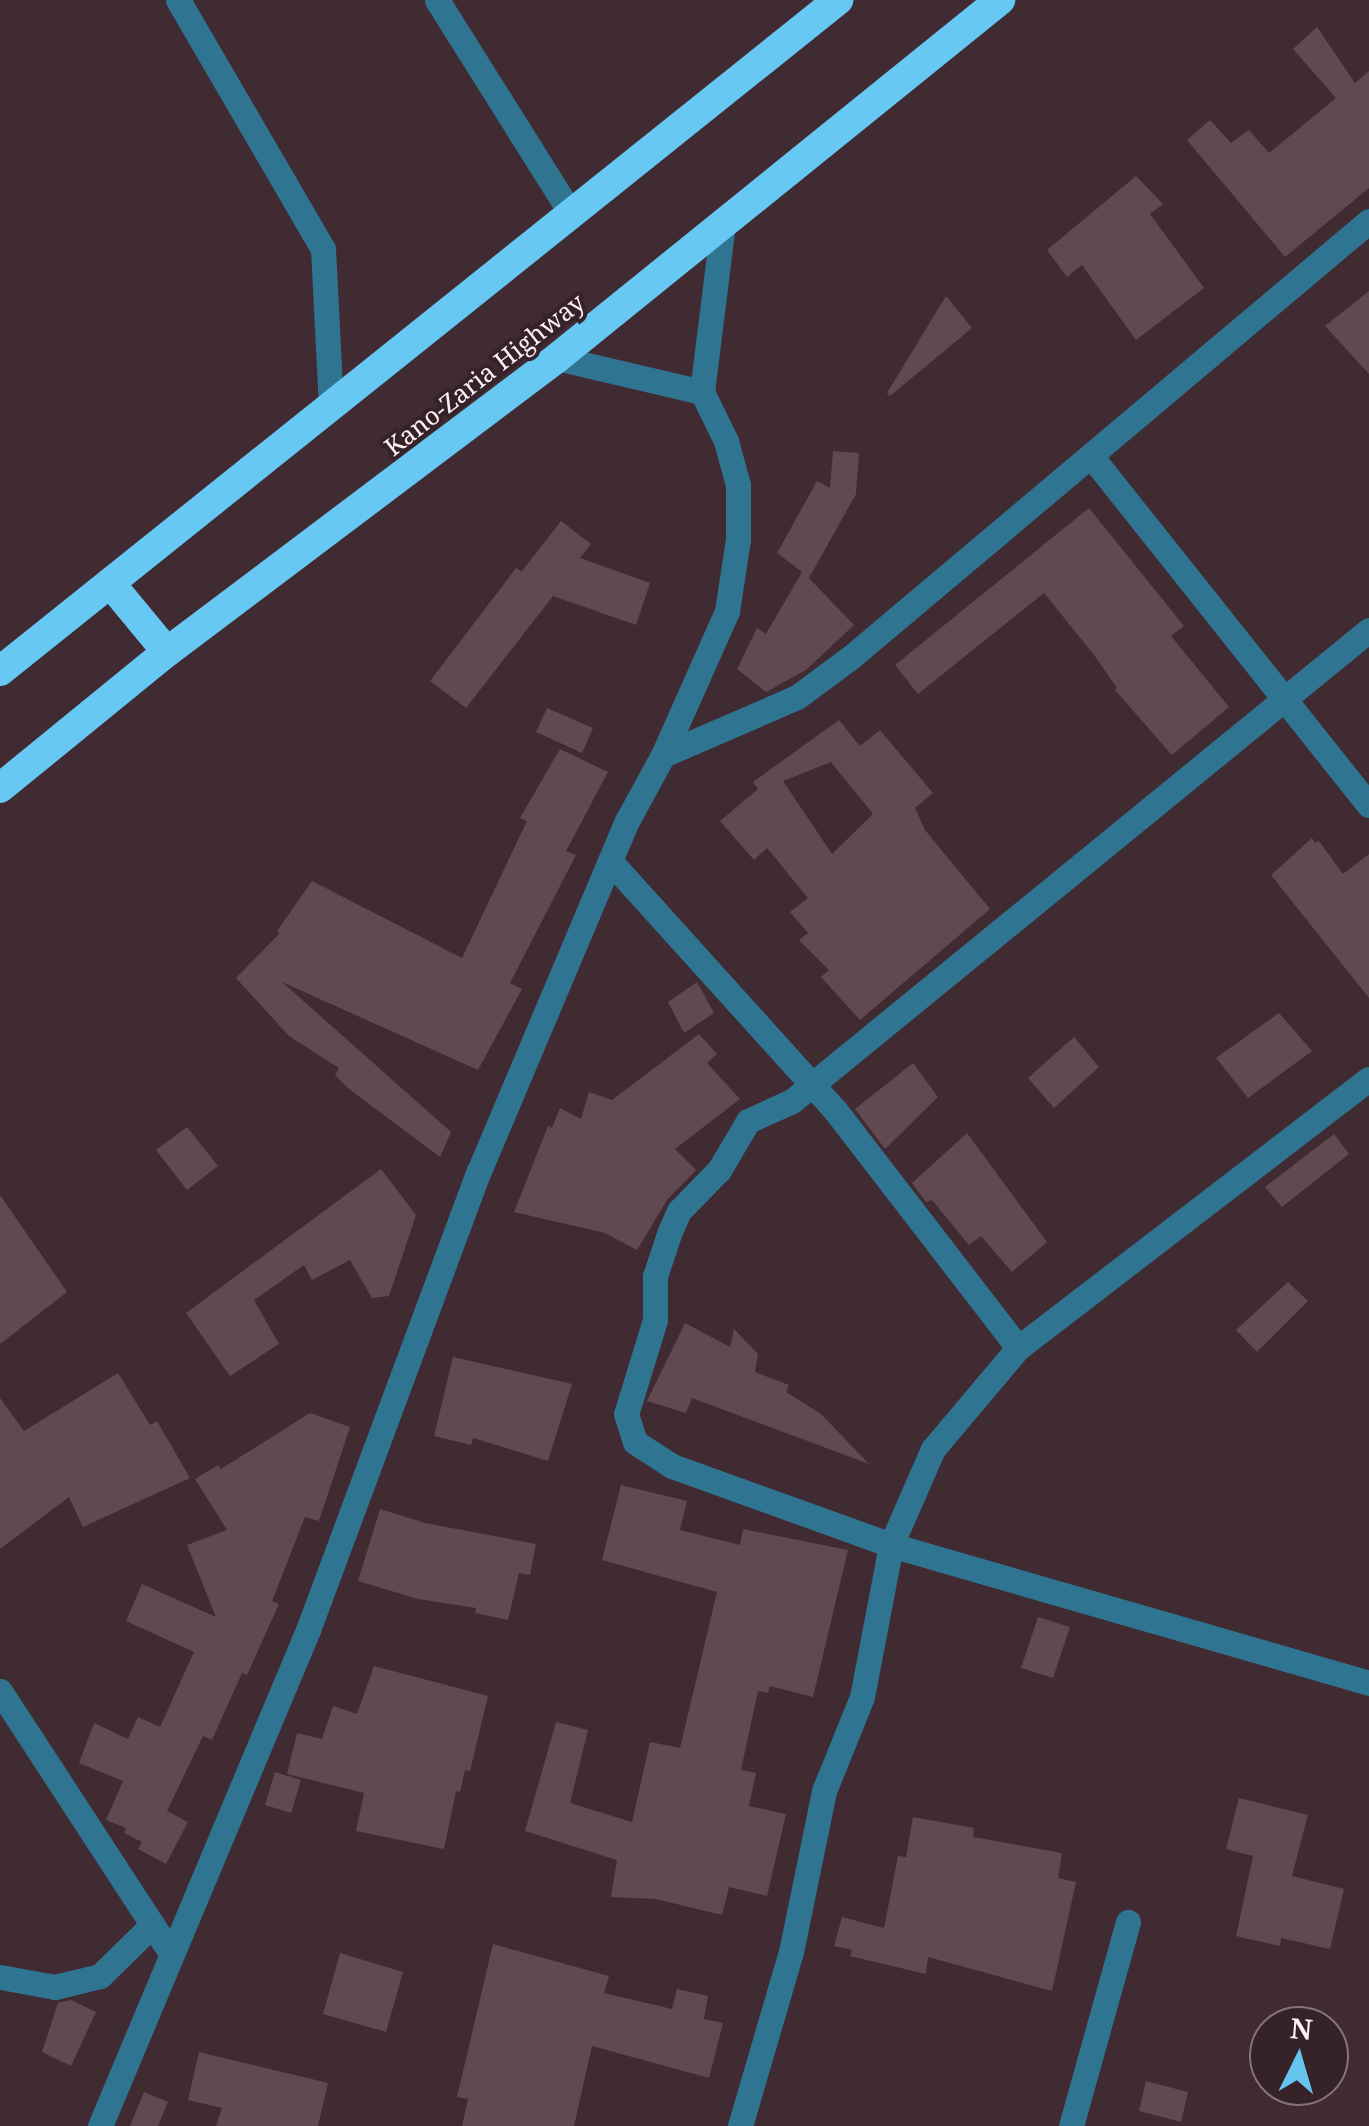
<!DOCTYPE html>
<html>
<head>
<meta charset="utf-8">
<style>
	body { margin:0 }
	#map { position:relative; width:1369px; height:2126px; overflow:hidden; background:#402b33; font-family:"Noto Serif",serif }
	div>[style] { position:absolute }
	.building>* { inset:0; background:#604951 }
	.minor>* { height:25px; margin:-12.5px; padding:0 12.5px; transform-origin:12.5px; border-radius:12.5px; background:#2f7592 }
	.highway>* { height:30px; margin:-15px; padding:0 15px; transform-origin:15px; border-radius:15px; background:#66c8f3 }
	span { translate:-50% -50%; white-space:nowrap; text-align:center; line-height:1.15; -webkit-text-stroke:8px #362229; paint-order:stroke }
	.street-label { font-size:25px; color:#fef0f5 }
	.north { position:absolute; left:1249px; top:2006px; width:100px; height:100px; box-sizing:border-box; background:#362229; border:2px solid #86747b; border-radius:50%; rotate:5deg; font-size:28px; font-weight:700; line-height:40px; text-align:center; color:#fef0f5 }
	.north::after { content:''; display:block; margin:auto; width:35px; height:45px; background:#65c5ee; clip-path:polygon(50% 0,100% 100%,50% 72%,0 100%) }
</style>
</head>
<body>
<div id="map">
	<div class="building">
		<div style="clip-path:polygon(1317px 27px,1355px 83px,1369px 71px,1369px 188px,1285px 257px,1187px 140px,1210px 120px,1231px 143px,1249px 130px,1269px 153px,1336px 98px,1293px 49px)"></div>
		<div style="clip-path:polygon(1136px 176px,1163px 204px,1150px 214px,1204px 288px,1136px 340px,1082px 265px,1067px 277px,1047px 250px)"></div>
		<div style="clip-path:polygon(1369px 291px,1369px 374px,1325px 326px)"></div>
		<div style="clip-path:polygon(946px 296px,972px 328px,890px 396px,887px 393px)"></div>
		<div style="clip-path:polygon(833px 451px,859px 453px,856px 494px,809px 578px,806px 575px,854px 625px,806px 670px,766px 692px,737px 669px,757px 628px,766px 634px,802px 572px,777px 553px,817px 481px,830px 488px)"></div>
		<div style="clip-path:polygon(1089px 508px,1184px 626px,1171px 636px,1229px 707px,1172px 755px,1115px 690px,1117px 688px,1094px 655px,1044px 593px,918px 694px,895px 665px)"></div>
		<div style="clip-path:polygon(561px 521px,591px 544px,580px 558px,650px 583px,636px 625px,553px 596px,466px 708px,430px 681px,516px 568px,522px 571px)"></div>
		<div style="clip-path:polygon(547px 708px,593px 728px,582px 753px,536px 732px)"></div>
		<div style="clip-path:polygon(evenodd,839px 720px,860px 746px,880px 730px,933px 793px,915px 808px,925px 830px,990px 909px,860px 1020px,821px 977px,829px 970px,799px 940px,808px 933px,790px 912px,808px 898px,767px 848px,754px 860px,720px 821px,758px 789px,753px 782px,839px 720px,831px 762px,873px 814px,832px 854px,783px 781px,831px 762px)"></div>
		<div style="clip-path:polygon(560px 749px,608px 772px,566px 851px,576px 855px,510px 983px,522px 989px,478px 1070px,282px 982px,451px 1132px,440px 1157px,349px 1089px,335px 1075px,339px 1068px,289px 1036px,236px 978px,280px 933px,277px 931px,312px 881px,462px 958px,527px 821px,520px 818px)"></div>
		<div style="clip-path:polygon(1312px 838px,1315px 843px,1319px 841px,1343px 874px,1369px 854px,1369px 998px,1271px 875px)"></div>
		<div style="clip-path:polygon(697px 982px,714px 1013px,684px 1033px,668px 1002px)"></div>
		<div style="clip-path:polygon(1279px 1013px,1312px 1051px,1248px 1098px,1216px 1058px)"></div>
		<div style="clip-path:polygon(699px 1034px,717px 1054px,707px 1063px,740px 1099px,675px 1149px,696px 1170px,667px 1200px,637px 1250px,605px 1233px,514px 1212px,548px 1126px,552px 1128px,560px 1108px,581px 1119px,589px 1092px,612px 1100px)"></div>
		<div style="clip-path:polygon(1074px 1037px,1099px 1067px,1054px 1108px,1028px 1078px)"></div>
		<div style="clip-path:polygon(913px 1063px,938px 1097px,885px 1149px,855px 1109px)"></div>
		<div style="clip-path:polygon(187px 1127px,218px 1166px,187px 1190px,156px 1150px)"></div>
		<div style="clip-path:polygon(967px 1133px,1047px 1242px,1012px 1272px,981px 1236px,969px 1245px,932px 1200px,926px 1202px,912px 1183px)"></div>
		<div style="clip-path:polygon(1334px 1134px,1349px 1154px,1282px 1207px,1265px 1187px)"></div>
		<div style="clip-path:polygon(381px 1169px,416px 1215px,389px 1296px,372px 1298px,350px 1260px,312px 1280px,304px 1265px,254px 1300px,279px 1344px,230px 1376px,186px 1313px)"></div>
		<div style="clip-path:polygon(0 1195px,67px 1292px,0 1344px)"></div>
		<div style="clip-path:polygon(1288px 1282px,1308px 1301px,1257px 1352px,1236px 1330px)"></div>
		<div style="clip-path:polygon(685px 1323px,730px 1347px,734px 1329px,758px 1354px,755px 1372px,789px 1385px,786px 1392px,821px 1414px,869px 1464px,692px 1398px,686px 1413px,647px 1401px)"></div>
		<div style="clip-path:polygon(453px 1357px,572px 1384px,548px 1461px,473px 1438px,471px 1445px,434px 1436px)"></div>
		<div style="clip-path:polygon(118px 1373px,150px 1425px,157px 1421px,190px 1478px,83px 1527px,69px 1497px,0 1549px,0 1398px,24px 1431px)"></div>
		<div style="clip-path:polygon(310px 1413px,350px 1427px,319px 1521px,305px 1517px,272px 1601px,279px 1604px,247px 1675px,242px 1673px,212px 1740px,203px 1736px,167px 1811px,188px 1822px,166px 1864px,138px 1849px,142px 1842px,124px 1833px,126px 1828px,106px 1820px,123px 1781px,79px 1763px,94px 1723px,128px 1739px,138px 1717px,160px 1727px,194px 1652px,126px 1621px,142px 1584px,216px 1617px,187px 1545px,227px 1530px,195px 1479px,218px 1465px,221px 1469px)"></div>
		<div style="clip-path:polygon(621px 1485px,687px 1501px,680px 1530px,740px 1545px,743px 1529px,848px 1550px,813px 1697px,770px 1686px,768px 1693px,758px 1691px,741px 1770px,756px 1773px,749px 1806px,786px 1814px,767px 1896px,729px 1887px,722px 1915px,656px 1899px,611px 1897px,617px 1860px,525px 1831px,556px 1722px,588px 1730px,570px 1803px,632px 1822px,650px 1742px,680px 1748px,717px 1592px,602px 1560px)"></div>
		<div style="clip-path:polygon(380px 1509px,425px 1523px,536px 1544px,530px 1575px,519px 1573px,508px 1620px,475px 1613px,476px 1608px,418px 1599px,358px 1581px)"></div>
		<div style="clip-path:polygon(1038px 1617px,1070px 1627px,1053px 1678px,1021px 1668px)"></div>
		<div style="clip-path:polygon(374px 1666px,488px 1696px,470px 1771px,465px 1770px,460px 1792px,456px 1791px,444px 1849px,356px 1831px,364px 1793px,287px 1774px,297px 1733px,322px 1739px,333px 1706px,357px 1714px)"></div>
		<div style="clip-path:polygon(275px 1772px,301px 1780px,291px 1813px,265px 1805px)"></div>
		<div style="clip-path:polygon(1239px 1798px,1308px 1815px,1292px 1876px,1344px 1889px,1330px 1949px,1281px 1938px,1280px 1946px,1236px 1936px,1253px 1856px,1226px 1849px)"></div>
		<div style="clip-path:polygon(913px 1817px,974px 1828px,973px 1837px,1062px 1853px,1058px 1878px,1076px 1882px,1052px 1991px,928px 1957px,926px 1974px,850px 1956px,852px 1950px,834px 1946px,842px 1917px,884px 1928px,898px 1856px,906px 1857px)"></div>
		<div style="clip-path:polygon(493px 1944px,609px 1976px,604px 1993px,672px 2009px,677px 1989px,708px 1996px,704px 2019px,723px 2023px,709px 2078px,592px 2046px,574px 2126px,462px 2126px,468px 2099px,457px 2097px)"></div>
		<div style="clip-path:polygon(340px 1953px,403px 1972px,386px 2032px,323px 2014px)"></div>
		<div style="clip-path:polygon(71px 2000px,96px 2012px,71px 2066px,42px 2052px,58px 2003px)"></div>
		<div style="clip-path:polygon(199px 2052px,328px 2083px,318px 2126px,216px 2126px,222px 2108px,188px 2100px)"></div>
		<div style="clip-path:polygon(1146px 2081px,1188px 2092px,1181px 2122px,1139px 2111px)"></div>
		<div style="clip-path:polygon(144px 2092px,168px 2102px,158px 2126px,130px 2126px)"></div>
	</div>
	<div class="minor">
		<div style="left:178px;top:0;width:288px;rotate:59.8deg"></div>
		<div style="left:323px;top:249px;width:157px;rotate:87.1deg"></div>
		<div style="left:437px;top:0;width:252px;rotate:57.9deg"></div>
		<div style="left:557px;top:358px;width:149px;rotate:13.2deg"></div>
		<div style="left:1091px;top:456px;width:446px;rotate:51.5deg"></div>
		<div style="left:1369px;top:630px;width:745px;rotate:140.78deg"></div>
		<div style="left:792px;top:1101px;width:48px;rotate:155.6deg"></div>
		<div style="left:748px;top:1121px;width:57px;rotate:120.6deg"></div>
		<div style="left:719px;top:1170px;width:57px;rotate:134.3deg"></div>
		<div style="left:679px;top:1211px;width:22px;rotate:114deg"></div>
		<div style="left:670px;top:1231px;width:47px;rotate:108.4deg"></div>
		<div style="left:655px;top:1276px;width:44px;rotate:90deg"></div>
		<div style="left:655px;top:1320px;width:98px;rotate:107.1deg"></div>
		<div style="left:626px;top:1414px;width:29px;rotate:72deg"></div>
		<div style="left:635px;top:1442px;width:44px;rotate:33deg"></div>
		<div style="left:672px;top:1466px;width:233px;rotate:19.8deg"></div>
		<div style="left:891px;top:1545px;width:498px;rotate:16.1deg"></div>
		<div style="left:663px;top:755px;width:146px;rotate:-23.4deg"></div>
		<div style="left:797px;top:697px;width:67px;rotate:-36.5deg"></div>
		<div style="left:851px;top:657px;width:677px;rotate:-40.09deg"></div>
		<div style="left:610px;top:861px;width:336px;rotate:47.9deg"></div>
		<div style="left:835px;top:1110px;width:300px;rotate:52.4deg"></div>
		<div style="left:0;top:1691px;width:313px;rotate:56.9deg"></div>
		<div style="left:0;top:1977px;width:56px;rotate:10.3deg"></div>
		<div style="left:55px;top:1987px;width:46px;rotate:-13.7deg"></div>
		<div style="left:100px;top:1976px;width:73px;rotate:-44.4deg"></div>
		<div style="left:100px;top:2126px;width:538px;rotate:-67.25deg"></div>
		<div style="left:308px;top:1630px;width:490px;rotate:-69.6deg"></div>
		<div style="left:479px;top:1171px;width:380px;rotate:-67.1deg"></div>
		<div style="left:627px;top:821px;width:75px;rotate:-61.4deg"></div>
		<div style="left:663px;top:755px;width:158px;rotate:-66deg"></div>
		<div style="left:727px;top:611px;width:73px;rotate:-81.3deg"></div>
		<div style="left:738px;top:539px;width:54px;rotate:-90deg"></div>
		<div style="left:738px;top:485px;width:46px;rotate:-105.3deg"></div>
		<div style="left:726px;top:441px;width:55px;rotate:-116.1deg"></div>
		<div style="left:702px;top:392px;width:169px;rotate:-82.9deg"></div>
		<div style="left:740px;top:2126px;width:181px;rotate:-73.7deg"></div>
		<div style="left:791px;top:1952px;width:164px;rotate:-78.4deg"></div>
		<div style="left:824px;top:1791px;width:101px;rotate:-68deg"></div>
		<div style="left:862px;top:1697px;width:155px;rotate:-79.2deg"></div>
		<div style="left:891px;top:1545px;width:105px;rotate:-66.4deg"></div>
		<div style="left:933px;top:1449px;width:132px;rotate:-49.9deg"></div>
		<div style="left:1018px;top:1348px;width:442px;rotate:-37.5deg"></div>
		<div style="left:1071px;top:2126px;width:212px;rotate:-74.4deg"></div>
	</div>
	<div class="highway">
		<div style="left:110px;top:583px;width:89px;rotate:50.4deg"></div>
		<div style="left:0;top:671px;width:1074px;rotate:-38.68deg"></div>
		<div style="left:0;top:788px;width:215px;rotate:-39.2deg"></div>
		<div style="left:167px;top:652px;width:488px;rotate:-37deg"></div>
		<div style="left:557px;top:358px;width:570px;rotate:-38.94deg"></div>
	</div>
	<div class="street-label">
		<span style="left:484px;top:374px;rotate:-38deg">Kano-Zaria Highway</span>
	</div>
	<div class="north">N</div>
</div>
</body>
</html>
